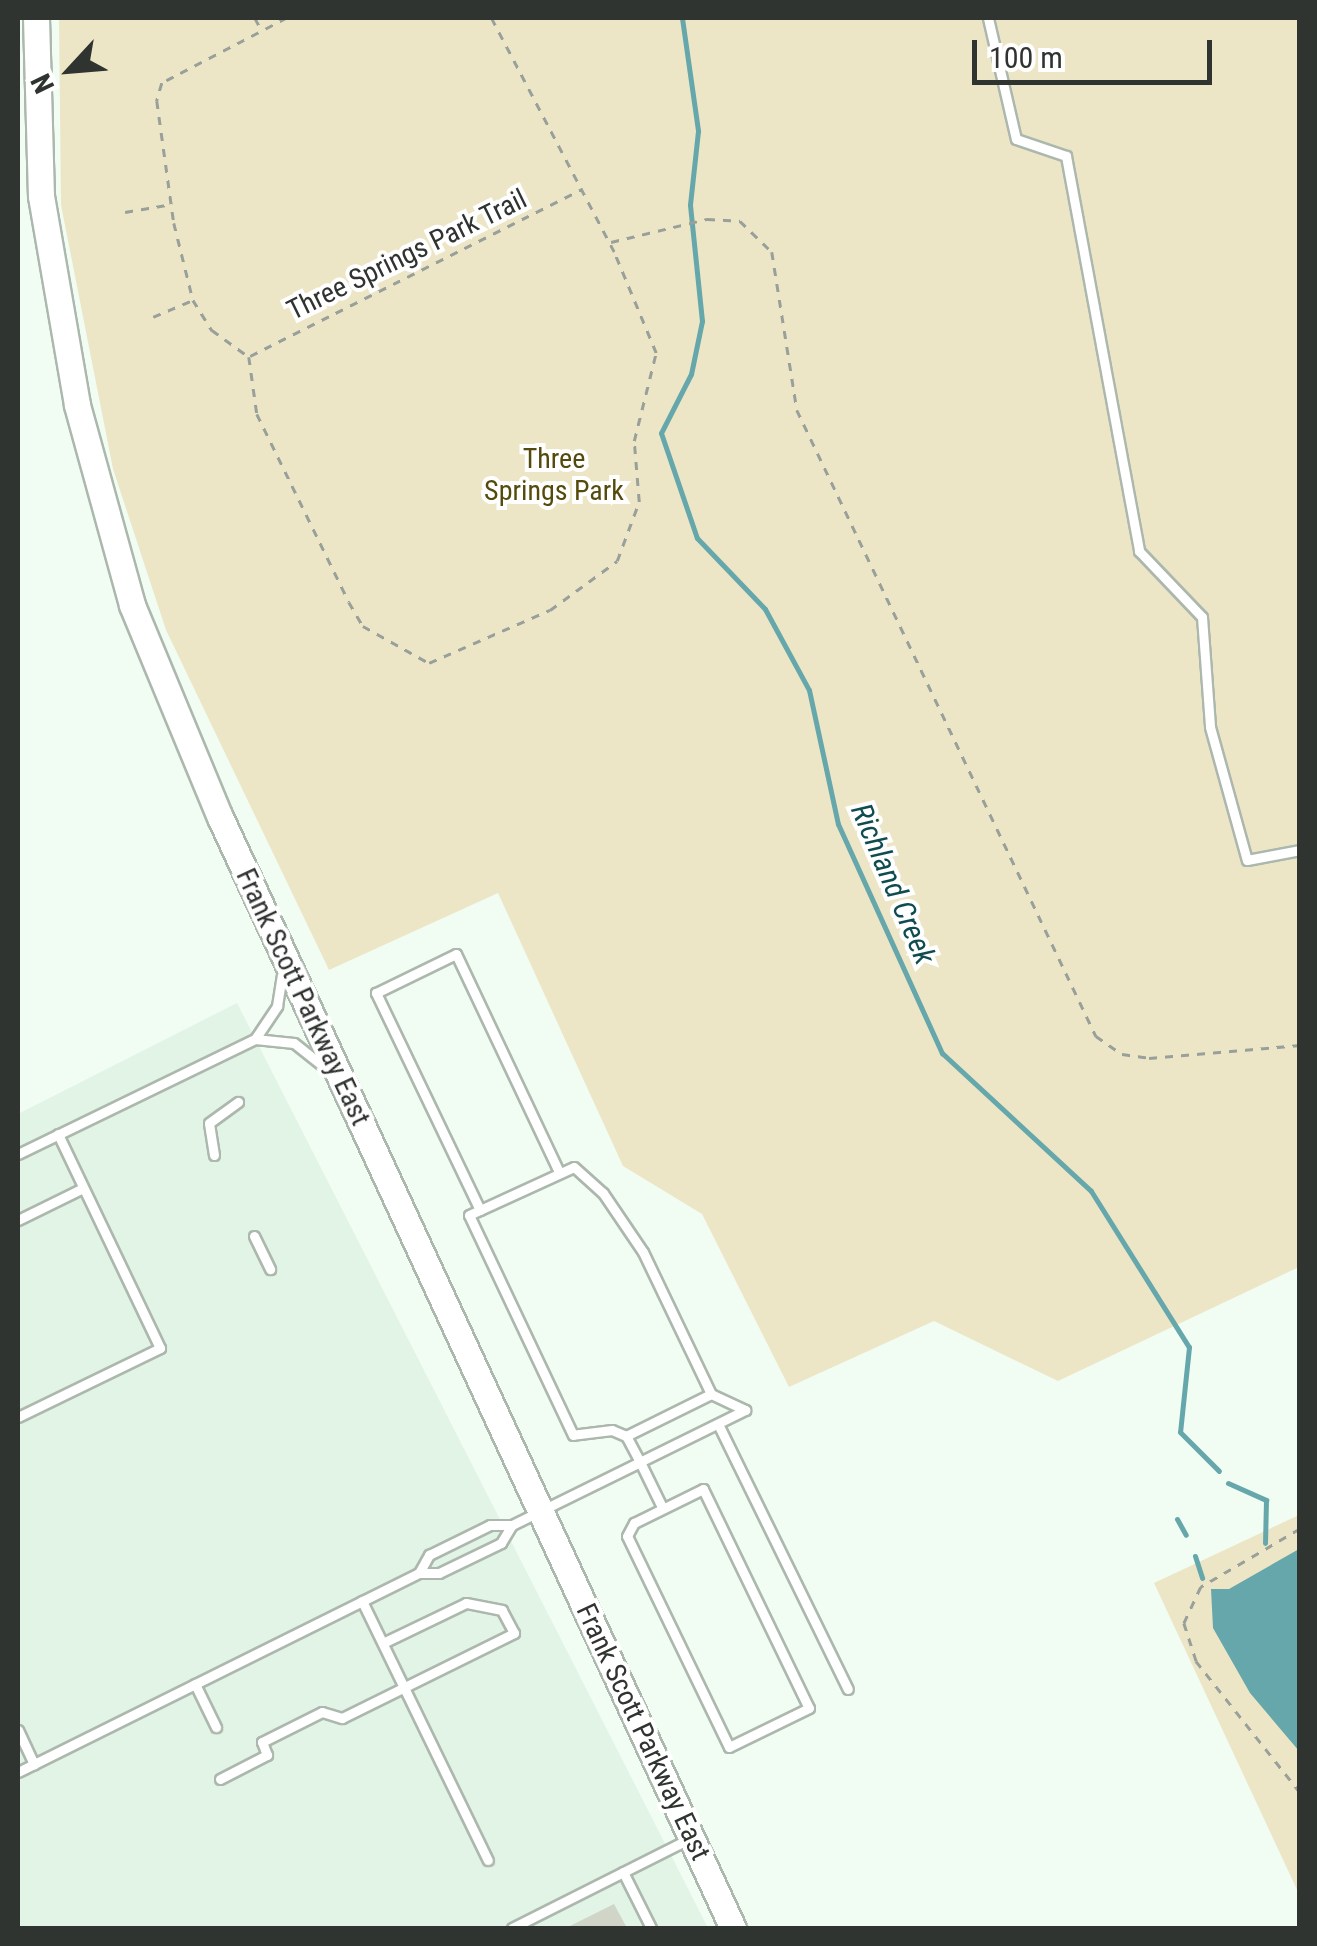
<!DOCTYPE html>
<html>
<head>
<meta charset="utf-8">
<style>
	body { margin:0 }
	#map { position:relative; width:1317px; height:1946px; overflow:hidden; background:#f1fdf3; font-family:"Roboto Condensed",sans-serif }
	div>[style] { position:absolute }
	.built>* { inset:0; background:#e2f4e5 }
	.green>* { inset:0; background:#ece6c7 }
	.water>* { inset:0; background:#65a7ab }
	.stream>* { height:5px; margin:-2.5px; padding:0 2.5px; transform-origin:2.5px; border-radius:2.5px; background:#65a7ab }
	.building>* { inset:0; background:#d0d5c8 }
	.path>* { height:2.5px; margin-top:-1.25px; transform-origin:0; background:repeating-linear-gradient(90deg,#98a099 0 8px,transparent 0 16px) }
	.roads { filter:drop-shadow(2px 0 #acb7ad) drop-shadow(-2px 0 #acb7ad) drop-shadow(0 2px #acb7ad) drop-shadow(0 -2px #acb7ad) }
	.lane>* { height:9px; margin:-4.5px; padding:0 4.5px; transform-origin:4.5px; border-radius:4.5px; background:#fff }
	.secondary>* { height:25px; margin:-12.5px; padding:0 12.5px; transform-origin:12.5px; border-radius:12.5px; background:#fff }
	span { translate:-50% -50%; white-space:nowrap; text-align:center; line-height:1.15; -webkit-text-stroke:8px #fff; paint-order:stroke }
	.street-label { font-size:28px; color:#303430 }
	.park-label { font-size:28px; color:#544a0c }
	.water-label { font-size:30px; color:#0f4c50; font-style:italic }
	.frame { position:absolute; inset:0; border:20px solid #303430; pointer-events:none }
	.north { position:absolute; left:20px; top:20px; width:100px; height:100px; -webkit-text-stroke:8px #fff; paint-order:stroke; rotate:244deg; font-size:28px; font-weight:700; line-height:40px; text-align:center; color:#303430 }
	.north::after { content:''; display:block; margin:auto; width:35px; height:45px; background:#303430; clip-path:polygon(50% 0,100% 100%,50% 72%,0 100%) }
	.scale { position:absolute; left:972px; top:40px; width:240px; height:45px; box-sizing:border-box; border:5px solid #303430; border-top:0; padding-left:12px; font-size:30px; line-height:35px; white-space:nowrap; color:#303430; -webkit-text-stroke:8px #fff; paint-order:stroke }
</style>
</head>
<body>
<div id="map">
	<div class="built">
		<div style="clip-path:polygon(237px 1003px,708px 1928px,18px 1928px,18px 1114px)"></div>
	</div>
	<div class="green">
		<div style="clip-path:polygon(59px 18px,1299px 18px,1299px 1267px,1058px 1381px,934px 1321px,789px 1387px,702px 1214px,623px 1166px,498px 893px,329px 970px,166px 630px,113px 469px,61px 205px)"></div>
		<div style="clip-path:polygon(1299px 1515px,1299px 1894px,1154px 1583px)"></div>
	</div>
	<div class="water">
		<div style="clip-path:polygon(1299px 1549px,1299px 1751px,1250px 1693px,1213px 1628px,1211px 1589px,1229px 1589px)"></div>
	</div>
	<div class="stream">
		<div style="left:682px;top:18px;width:114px;rotate:81.9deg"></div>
		<div style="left:698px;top:131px;width:74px;rotate:96.2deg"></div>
		<div style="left:690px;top:205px;width:117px;rotate:84.1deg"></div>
		<div style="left:702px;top:321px;width:54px;rotate:101.7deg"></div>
		<div style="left:691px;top:374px;width:66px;rotate:117deg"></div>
		<div style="left:661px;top:433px;width:111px;rotate:71.1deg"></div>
		<div style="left:697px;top:538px;width:98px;rotate:46.2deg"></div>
		<div style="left:765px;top:609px;width:92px;rotate:61.5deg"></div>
		<div style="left:809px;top:690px;width:137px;rotate:77.8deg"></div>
		<div style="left:838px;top:824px;width:252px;rotate:65.6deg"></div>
		<div style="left:942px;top:1053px;width:203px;rotate:42.8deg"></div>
		<div style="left:1091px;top:1191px;width:184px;rotate:57.9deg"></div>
		<div style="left:1189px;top:1347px;width:85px;rotate:96deg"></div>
		<div style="left:1180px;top:1432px;width:55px;rotate:45deg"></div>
		<div style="left:1228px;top:1483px;width:42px;rotate:24.1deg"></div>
		<div style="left:1266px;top:1500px;width:43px;rotate:91.3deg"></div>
		<div style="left:1177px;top:1519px;width:18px;rotate:61deg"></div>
		<div style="left:1195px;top:1556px;width:23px;rotate:72deg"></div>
	</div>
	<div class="building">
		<div style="clip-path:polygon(614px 1904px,627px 1928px,566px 1928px)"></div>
	</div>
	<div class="path">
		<div style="left:255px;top:18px;width:13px;rotate:61deg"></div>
		<div style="left:287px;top:18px;width:141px;rotate:152.5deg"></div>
		<div style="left:162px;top:83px;width:19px;rotate:106deg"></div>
		<div style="left:157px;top:101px;width:123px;rotate:82.1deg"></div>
		<div style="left:174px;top:223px;width:79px;rotate:76.1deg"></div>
		<div style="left:193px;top:300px;width:36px;rotate:58deg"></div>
		<div style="left:212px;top:330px;width:46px;rotate:36.1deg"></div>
		<div style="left:249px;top:357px;width:58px;rotate:82deg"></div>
		<div style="left:257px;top:414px;width:209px;rotate:63.9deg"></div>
		<div style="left:349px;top:602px;width:28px;rotate:60deg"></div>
		<div style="left:363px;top:626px;width:76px;rotate:29.3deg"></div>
		<div style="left:429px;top:663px;width:132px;rotate:-23.7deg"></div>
		<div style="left:550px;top:610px;width:83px;rotate:-36.2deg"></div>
		<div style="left:617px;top:561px;width:63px;rotate:-69.6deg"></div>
		<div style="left:639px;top:502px;width:61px;rotate:-94.7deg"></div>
		<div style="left:634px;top:441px;width:91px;rotate:-76deg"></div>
		<div style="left:656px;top:353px;width:109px;rotate:-112.6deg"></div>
		<div style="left:614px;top:252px;width:264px;rotate:-117.7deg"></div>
		<div style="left:125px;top:212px;width:48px;rotate:-9.7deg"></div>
		<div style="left:611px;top:242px;width:99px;rotate:-13.5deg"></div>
		<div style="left:707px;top:219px;width:33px;rotate:3deg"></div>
		<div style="left:740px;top:221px;width:45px;rotate:44.1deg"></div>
		<div style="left:772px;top:252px;width:160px;rotate:81deg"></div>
		<div style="left:797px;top:410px;width:694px;rotate:64.47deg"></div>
		<div style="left:1096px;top:1036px;width:32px;rotate:35deg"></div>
		<div style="left:1122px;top:1054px;width:27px;rotate:8deg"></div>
		<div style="left:1149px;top:1058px;width:152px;rotate:-4.9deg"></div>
		<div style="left:153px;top:317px;width:43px;rotate:-23deg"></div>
		<div style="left:250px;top:356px;width:372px;rotate:-26.7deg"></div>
		<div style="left:1300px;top:1529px;width:115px;rotate:149.6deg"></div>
		<div style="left:1201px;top:1587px;width:40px;rotate:115deg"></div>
		<div style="left:1184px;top:1623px;width:40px;rotate:72deg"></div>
		<div style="left:1196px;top:1661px;width:167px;rotate:51.6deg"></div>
	</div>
	<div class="roads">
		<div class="lane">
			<div style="left:988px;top:18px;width:124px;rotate:77deg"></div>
			<div style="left:1016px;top:139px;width:53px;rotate:18.8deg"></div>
			<div style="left:1066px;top:156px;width:402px;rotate:79.5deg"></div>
			<div style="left:1139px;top:551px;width:91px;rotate:46.3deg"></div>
			<div style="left:1202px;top:617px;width:110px;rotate:85.8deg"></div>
			<div style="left:1210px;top:727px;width:138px;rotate:74.5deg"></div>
			<div style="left:1247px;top:860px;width:54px;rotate:-10.7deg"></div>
			<div style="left:255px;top:1039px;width:40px;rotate:-56deg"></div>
			<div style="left:277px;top:1006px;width:31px;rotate:-81deg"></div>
			<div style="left:18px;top:1154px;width:263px;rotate:-25.9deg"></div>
			<div style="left:255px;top:1039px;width:39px;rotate:6deg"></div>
			<div style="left:294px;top:1043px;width:43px;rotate:38.5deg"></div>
			<div style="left:214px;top:1155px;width:32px;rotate:-99deg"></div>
			<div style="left:209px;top:1123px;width:36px;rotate:-36deg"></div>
			<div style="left:574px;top:1167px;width:39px;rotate:42deg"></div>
			<div style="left:603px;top:1193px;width:71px;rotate:55.9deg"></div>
			<div style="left:643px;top:1252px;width:157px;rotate:64.4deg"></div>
			<div style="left:711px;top:1394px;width:38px;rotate:25deg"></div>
			<div style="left:745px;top:1410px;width:117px;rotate:153.7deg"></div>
			<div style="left:640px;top:1462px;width:30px;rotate:-118deg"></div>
			<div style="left:626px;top:1436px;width:15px;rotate:-157deg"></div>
			<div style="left:612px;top:1430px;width:39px;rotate:173deg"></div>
			<div style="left:573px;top:1435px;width:243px;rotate:-115.3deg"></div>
			<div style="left:469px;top:1215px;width:115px;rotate:-24.6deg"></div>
			<div style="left:480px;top:1210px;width:241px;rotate:-115.6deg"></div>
			<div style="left:376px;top:993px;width:89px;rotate:-26deg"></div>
			<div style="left:456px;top:954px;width:239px;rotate:64.7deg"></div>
			<div style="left:18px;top:1220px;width:72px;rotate:-26.2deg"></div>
			<div style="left:254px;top:1236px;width:37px;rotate:64deg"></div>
			<div style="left:18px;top:1417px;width:158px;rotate:-25.9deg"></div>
			<div style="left:160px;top:1348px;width:237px;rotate:-115.5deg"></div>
			<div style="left:718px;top:1424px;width:295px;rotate:63.9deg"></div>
			<div style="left:626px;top:1436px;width:95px;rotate:-26.3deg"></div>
			<div style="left:703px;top:1489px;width:243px;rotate:64.2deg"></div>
			<div style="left:809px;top:1708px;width:89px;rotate:154deg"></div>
			<div style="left:729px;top:1747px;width:234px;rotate:-115.8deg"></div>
			<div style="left:627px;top:1536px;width:15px;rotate:-62deg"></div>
			<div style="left:634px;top:1523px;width:77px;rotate:-26.2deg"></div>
			<div style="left:419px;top:1573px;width:21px;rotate:-61deg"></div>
			<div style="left:429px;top:1555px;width:68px;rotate:-26.2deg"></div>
			<div style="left:490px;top:1525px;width:22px"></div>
			<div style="left:512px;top:1525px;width:143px;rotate:-26.2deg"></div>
			<div style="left:640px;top:1462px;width:50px;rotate:63.9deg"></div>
			<div style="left:362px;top:1601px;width:288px;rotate:64.1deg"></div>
			<div style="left:195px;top:1684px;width:48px;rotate:64deg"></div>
			<div style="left:18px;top:1730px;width:38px;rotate:65deg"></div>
			<div style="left:18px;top:1772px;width:448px;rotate:-26.4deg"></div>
			<div style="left:419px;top:1573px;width:20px"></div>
			<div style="left:439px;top:1573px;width:69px;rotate:-25.8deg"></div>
			<div style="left:501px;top:1543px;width:21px;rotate:-59deg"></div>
			<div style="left:220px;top:1779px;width:53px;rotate:-27.1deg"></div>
			<div style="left:267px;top:1755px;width:14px;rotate:-111deg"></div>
			<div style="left:262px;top:1742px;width:67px;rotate:-26.6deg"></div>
			<div style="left:322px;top:1712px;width:21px;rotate:17deg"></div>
			<div style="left:342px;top:1718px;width:192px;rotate:-26.3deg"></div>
			<div style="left:514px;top:1633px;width:26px;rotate:-118deg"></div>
			<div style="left:502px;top:1610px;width:37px;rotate:-169deg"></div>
			<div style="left:466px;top:1603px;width:92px;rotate:154.3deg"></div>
			<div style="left:623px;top:1872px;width:63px;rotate:63.4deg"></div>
			<div style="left:512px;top:1928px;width:198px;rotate:-26.7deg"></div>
		</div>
		<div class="secondary">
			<div style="left:36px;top:18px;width:178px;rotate:88.4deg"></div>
			<div style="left:41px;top:196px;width:212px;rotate:80.2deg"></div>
			<div style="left:77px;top:405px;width:207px;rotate:74.6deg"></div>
			<div style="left:132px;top:605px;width:230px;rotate:67.5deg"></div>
			<div style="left:220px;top:817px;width:1224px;rotate:65.22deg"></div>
		</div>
	</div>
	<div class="street-label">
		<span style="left:407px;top:255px;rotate:-26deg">Three Springs Park Trail</span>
		<span style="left:303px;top:997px;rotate:65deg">Frank Scott Parkway East</span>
		<span style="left:643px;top:1732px;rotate:65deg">Frank Scott Parkway East</span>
	</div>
	<div class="park-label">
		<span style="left:554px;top:475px">Three<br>Springs Park</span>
	</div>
	<div class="water-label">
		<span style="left:893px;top:884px;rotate:67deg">Richland Creek</span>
	</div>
	<div class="frame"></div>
	<div class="north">N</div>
	<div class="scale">100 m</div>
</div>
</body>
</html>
